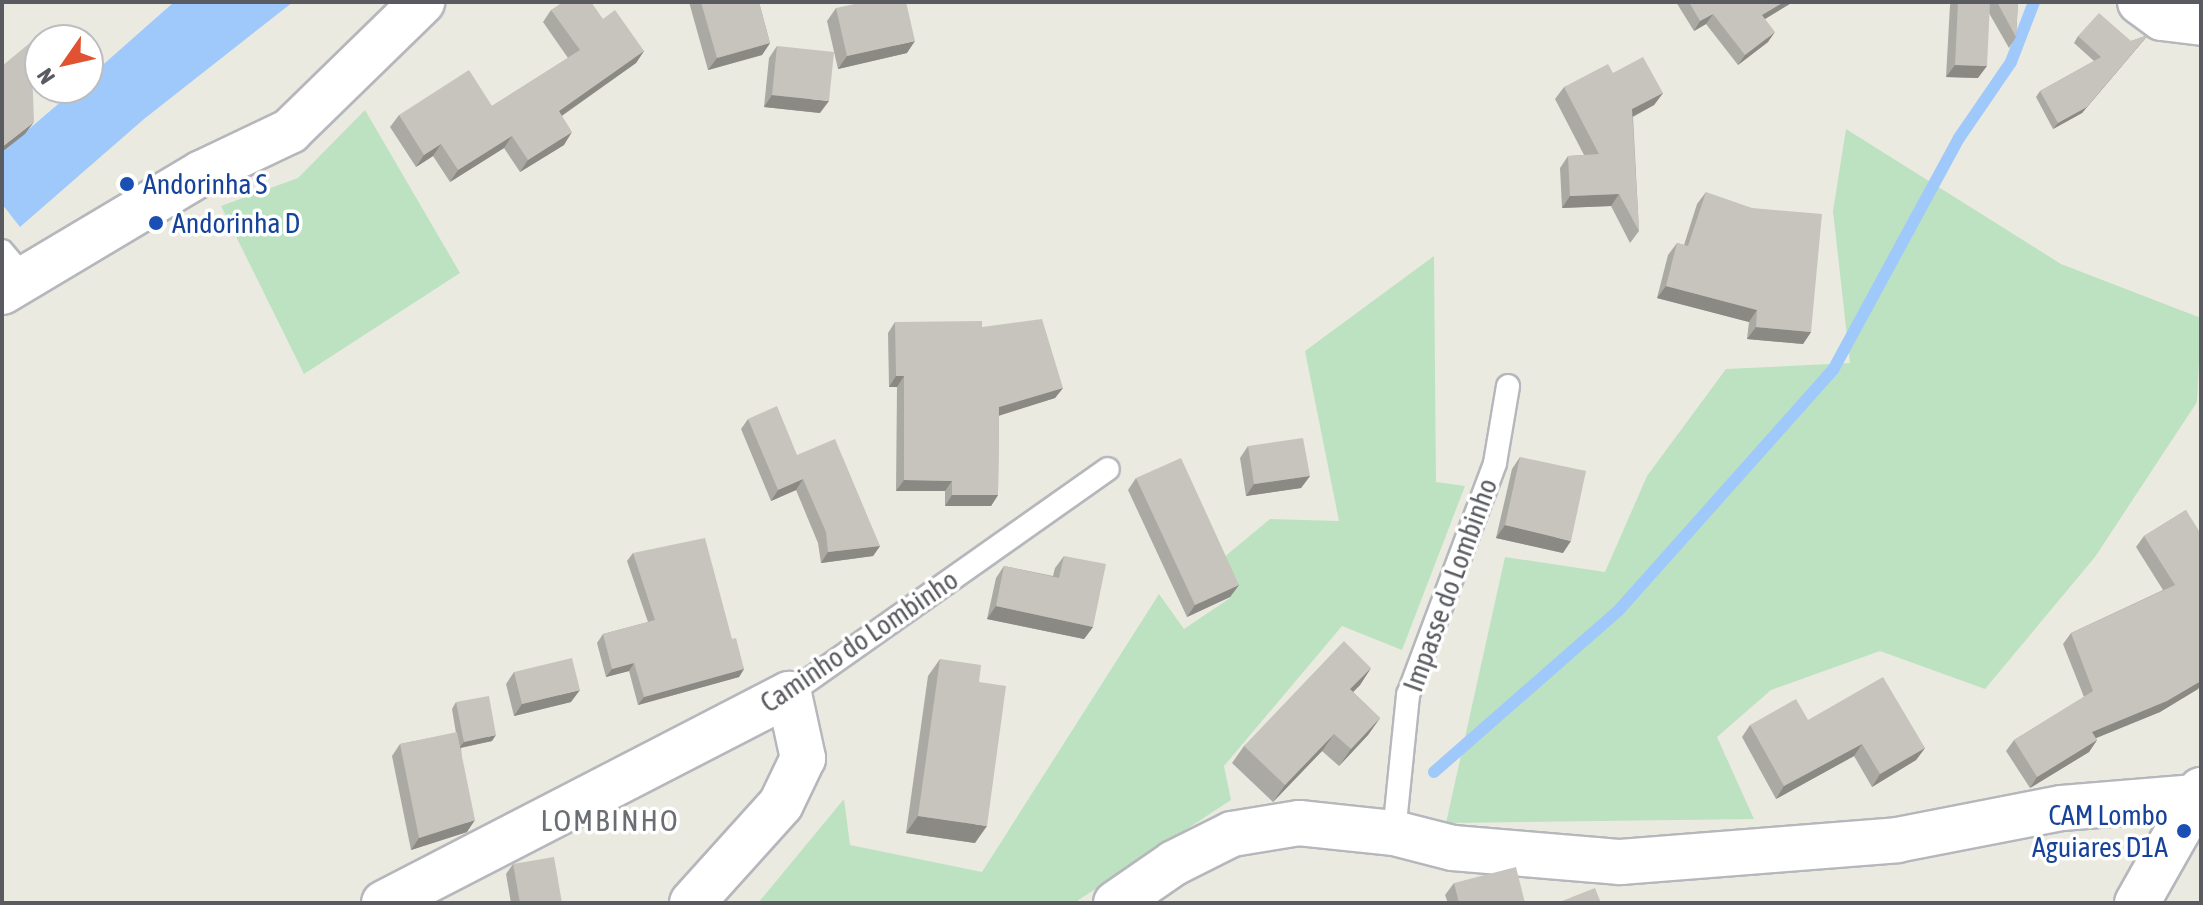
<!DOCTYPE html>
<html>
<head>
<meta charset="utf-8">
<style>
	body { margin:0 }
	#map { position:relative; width:2203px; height:905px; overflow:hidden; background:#ebeae0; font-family:"Asap Condensed",sans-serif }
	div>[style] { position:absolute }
	.green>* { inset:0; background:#bde2c1 }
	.water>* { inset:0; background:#a0c9fb }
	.stream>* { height:12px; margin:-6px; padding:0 6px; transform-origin:6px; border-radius:6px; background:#a0c9fb }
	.roads { filter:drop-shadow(2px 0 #b6b7bc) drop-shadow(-2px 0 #b6b7bc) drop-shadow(0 2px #b6b7bc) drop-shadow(0 -2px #b6b7bc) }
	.lane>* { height:22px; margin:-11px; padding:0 11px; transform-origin:11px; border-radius:11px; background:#fff }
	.street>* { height:44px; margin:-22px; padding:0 22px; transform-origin:22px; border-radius:22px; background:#fff }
	.secondary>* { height:44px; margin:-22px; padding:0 22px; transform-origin:22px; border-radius:22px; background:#fff }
	.wall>* { inset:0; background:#aaa9a3 }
	.shaded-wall>* { inset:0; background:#8b8984 }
	.building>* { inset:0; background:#c6c4bd }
	.dots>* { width:22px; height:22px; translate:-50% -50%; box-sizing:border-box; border:4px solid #fff; border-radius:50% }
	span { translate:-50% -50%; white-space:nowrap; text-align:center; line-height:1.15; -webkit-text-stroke:7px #fff; paint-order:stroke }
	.transit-label { font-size:28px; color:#164399 }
	.left { translate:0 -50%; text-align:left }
	.right { translate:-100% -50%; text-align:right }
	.street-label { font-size:28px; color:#595b60 }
	.neighbourhood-label { font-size:30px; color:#6a6d72; letter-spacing:2px }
	.frame { position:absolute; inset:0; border:4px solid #595b60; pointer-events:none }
	.north { position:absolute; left:24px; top:24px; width:80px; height:80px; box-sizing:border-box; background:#fff; border:2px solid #bdbdbf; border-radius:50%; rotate:236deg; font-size:22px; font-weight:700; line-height:32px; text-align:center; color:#595b60 }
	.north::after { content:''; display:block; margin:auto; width:28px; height:36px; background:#e05231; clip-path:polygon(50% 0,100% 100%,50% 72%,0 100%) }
</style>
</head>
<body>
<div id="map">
	<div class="green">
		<div style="clip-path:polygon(365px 110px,460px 273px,304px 374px,221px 206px,298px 178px)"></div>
		<div style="clip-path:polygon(1846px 129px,2061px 264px,2201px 318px,2197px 402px,2095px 557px,1985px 689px,1880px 651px,1771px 690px,1717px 737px,1754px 819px,1446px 823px,1505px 557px,1605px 572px,1647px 476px,1726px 369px,1850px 363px,1833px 211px)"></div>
		<div style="clip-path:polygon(1434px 256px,1436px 482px,1465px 486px,1402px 650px,1342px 626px,1224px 766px,1231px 800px,1074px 903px,758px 903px,844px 799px,850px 845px,982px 872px,1159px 594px,1184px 629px,1230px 598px,1223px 558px,1270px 519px,1339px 521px,1305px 351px)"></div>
	</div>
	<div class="water">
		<div style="clip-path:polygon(174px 2px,293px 2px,144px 119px,20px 227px,2px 204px,2px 152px,77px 88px,88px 88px,88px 78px)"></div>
	</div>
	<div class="stream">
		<div style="left:1434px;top:772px;width:246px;rotate:-41.2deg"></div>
		<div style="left:1619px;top:610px;width:322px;rotate:-48.3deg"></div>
		<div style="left:1833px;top:370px;width:264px;rotate:-61.5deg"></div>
		<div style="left:1959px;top:138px;width:92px;rotate:-55.6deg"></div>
		<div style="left:2011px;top:62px;width:64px;rotate:-69deg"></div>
	</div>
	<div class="roads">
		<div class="lane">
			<div style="left:2px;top:251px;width:35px;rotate:50deg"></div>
			<div style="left:789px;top:694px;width:390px;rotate:-35.2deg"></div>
			<div style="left:1394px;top:833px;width:139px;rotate:-84.2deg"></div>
			<div style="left:1408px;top:695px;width:248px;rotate:-69.4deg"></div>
			<div style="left:1495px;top:463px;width:78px;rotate:-80.4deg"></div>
		</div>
		<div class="street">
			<div style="left:2px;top:292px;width:233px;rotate:-30.8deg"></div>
			<div style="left:202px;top:173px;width:98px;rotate:-25.5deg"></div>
			<div style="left:290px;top:131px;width:185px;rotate:-44.3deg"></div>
			<div style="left:384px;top:903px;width:456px;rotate:-27.3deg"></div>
			<div style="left:789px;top:694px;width:66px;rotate:77.7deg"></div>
			<div style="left:803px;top:758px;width:51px;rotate:115.6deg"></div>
			<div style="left:781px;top:804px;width:133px;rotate:132deg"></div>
			<div style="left:1116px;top:903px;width:70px;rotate:-34.6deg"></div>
			<div style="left:1174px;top:863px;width:65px;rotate:-26.6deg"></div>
			<div style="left:1232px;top:834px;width:68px;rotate:-9.3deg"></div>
			<div style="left:1299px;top:823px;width:96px;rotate:6deg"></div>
			<div style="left:1394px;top:833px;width:61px;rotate:14.3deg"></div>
			<div style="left:1453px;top:848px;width:168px;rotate:4.8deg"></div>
			<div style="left:1620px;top:862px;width:278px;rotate:-4.5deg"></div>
			<div style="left:1897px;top:840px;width:168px;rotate:-11deg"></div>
			<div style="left:2062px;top:808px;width:134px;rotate:-4.7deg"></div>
			<div style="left:2137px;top:903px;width:130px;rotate:-60.5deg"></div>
		</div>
		<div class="secondary">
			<div style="left:2140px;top:2px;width:27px;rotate:36deg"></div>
			<div style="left:2162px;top:18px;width:39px;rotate:7deg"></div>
		</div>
	</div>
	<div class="wall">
		<div style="clip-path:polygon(689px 2px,759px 2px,770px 43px,762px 55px,708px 70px)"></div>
		<div style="clip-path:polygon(1676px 2px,1793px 2px,1765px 19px,1768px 42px,1738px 65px,1706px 24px,1694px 31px)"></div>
		<div style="clip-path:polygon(1952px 2px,2018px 2px,2016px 37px,2009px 48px,1989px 13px,1978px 78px,1946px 77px,1950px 5px)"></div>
		<div style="clip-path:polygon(836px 8px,907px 53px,838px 69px,827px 21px)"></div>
		<div style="clip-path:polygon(551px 10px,603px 19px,644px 51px,636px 63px,562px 116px,564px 145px,520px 172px,504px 148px,450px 182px,433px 156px,416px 167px,390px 127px,399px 115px,492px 106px,568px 58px,543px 22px)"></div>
		<div style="clip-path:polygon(2148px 35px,2082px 113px,2053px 129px,2036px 97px,2040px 91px,2094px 61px,2074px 43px,2078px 36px,2131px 41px)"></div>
		<div style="clip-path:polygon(777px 46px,820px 113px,764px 107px,769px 58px)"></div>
		<div style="clip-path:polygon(1613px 73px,1663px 93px,1654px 105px,1633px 117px,1639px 231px,1630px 243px,1611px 206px,1562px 208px,1560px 168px,1568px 156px,1584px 155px,1555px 99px,1564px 87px)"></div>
		<div style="clip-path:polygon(1706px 192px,1811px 332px,1803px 344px,1747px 339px,1749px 322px,1657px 298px,1668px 255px,1677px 243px,1684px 245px,1697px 204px)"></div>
		<div style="clip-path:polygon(895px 322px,982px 327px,1063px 388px,1055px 398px,999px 415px,998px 495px,991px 506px,945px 506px,945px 491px,896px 491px,897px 387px,889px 387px,888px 333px)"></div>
		<div style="clip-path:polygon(748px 419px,797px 455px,880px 546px,873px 556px,821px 563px,818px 543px,796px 490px,771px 501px,741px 429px)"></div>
		<div style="clip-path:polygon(1248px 446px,1310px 476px,1301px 488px,1246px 496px,1240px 458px)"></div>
		<div style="clip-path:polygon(1520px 457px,1563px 553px,1496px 538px,1512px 469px)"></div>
		<div style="clip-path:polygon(1136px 478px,1239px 585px,1230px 597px,1187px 617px,1128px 490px)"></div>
		<div style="clip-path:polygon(2186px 510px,2198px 689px,2160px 712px,2096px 738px,2097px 740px,2089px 752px,2030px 788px,2006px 751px,2014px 740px,2084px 697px,2063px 644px,2071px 633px,2163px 590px,2136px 547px,2144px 536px)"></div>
		<div style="clip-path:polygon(633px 553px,732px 639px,744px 669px,739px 677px,638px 705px,629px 671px,606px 677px,597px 643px,603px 634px,648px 622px,627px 561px)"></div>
		<div style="clip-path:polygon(1064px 556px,1093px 627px,1084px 639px,987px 619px,996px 578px,1004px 566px,1053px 576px,1055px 568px)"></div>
		<div style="clip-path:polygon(940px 659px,979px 682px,975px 843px,906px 833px,928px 676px)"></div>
		<div style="clip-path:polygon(1371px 668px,1360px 685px,1353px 692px,1380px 718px,1368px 735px,1339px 766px,1322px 751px,1273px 802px,1232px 763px,1244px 746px)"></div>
		<div style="clip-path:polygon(514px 672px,571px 702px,514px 716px,506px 684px)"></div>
		<div style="clip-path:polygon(456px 702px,492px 741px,461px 748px,467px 832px,411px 850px,392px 756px,400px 744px,456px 733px,452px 709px)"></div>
		<div style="clip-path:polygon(1808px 720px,1925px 748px,1916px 760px,1872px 787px,1854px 756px,1776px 799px,1742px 737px,1750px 725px)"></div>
		<div style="clip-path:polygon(513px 864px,562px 903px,511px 903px,506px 874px)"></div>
		<div style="clip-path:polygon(1454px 883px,1525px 903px,1448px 903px,1445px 895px)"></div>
	</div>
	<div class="shaded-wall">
		<div style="clip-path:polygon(1784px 2px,1793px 2px,1755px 25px,1762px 15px)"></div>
		<div style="clip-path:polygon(1713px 14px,1706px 24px,1694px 31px,1700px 21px)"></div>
		<div style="clip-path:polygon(1775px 32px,1768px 42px,1738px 65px,1745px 55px)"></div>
		<div style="clip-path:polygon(2148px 35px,2082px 113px,2053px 129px,2058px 123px)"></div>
		<div style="clip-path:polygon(915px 41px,907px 53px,838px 69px,847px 56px)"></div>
		<div style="clip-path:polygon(770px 43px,762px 55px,708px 70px,717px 58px)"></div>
		<div style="clip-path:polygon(644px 51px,636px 63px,551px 123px,559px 111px)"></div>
		<div style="clip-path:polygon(1955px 65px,1987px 66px,1978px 78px,1946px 77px)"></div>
		<div style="clip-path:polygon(1663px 93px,1654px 105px,1624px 121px,1632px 109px)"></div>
		<div style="clip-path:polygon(772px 95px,829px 101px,820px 113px,764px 107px)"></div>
		<div style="clip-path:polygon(34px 122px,25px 134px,2px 152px,2px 147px)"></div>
		<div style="clip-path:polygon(572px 132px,564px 145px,520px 172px,528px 160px)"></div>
		<div style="clip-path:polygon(512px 136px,504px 148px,450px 182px,458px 170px)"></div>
		<div style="clip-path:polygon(441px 144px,433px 156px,416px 167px,424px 155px)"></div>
		<div style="clip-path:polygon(1619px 194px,1611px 206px,1562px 208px,1570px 196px)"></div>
		<div style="clip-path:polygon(1666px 286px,1757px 310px,1749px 322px,1657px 298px)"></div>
		<div style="clip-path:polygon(1756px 327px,1811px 332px,1803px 344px,1747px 339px)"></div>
		<div style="clip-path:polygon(896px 376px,904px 376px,897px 387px,889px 387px)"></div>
		<div style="clip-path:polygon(1063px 388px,1055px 398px,992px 418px,999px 407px)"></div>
		<div style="clip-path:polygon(1310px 476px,1301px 488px,1246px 496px,1254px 484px)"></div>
		<div style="clip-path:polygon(803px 479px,796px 490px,771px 501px,778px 490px)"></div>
		<div style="clip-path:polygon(904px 480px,952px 481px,945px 491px,896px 491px)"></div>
		<div style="clip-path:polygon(952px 495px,998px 495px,991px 506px,945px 506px)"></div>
		<div style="clip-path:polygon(1505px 525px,1571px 541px,1563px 553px,1496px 538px)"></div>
		<div style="clip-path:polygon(880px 546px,873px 556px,821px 563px,828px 552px)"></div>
		<div style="clip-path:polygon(1239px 585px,1230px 597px,1187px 617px,1195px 605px)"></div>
		<div style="clip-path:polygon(996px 606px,1093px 627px,1084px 639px,987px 619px)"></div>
		<div style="clip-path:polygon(634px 663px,629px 671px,606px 677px,612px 669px)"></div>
		<div style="clip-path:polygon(1371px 668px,1360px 685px,1339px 706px,1350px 689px)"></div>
		<div style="clip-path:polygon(744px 669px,739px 677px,638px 705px,644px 697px)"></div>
		<div style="clip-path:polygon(2201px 681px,2201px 685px,2198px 689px,2160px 712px,2084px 743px,2092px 732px)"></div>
		<div style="clip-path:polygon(580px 690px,571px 702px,514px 716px,522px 704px)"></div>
		<div style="clip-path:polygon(1380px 718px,1368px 735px,1339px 766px,1351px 749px)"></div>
		<div style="clip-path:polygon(1334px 734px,1322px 751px,1273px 802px,1285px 785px)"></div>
		<div style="clip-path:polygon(496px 735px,492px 741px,459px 748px,464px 742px)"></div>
		<div style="clip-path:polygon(2097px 740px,2089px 752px,2030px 788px,2037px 777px)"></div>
		<div style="clip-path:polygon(1862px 744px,1854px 756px,1776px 799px,1784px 786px)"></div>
		<div style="clip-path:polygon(1925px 748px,1916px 760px,1872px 787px,1880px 774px)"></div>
		<div style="clip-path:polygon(918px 816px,987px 826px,975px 843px,906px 833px)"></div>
		<div style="clip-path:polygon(475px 820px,467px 832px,411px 850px,419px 838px)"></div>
	</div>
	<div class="building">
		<div style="clip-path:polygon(563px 2px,591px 2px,603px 19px,615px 10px,644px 51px,559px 111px,572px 132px,528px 160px,512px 136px,458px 170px,441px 144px,424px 155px,399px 115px,469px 70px,492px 106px,580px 50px,551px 10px)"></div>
		<div style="clip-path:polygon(701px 2px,759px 2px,770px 43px,717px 58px)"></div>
		<div style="clip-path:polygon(864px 2px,906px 2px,915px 41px,847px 56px,836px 8px)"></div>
		<div style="clip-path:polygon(1689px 2px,1784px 2px,1762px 15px,1775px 32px,1745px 55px,1713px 14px,1700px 21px)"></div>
		<div style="clip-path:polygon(1958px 2px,1990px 2px,1987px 66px,1955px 65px)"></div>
		<div style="clip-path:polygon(1997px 2px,2018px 2px,2016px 37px)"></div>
		<div style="clip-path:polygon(2099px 13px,2131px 41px,2148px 35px,2087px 107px,2058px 123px,2040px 91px,2101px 57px,2078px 36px)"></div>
		<div style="clip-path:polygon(31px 42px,34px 122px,2px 147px,2px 66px)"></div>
		<div style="clip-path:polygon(777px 46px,834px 52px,829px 101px,772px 95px)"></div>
		<div style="clip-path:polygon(1643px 57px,1663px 93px,1632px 109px,1639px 231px,1619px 194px,1570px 196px,1568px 156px,1599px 154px,1564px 87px,1608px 64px,1613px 73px)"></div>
		<div style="clip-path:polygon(1706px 192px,1752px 208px,1822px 214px,1811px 332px,1756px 327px,1757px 310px,1666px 286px,1677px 243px,1688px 246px)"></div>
		<div style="clip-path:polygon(1042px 319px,1063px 388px,999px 407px,998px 495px,952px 495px,952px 481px,904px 480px,904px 376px,896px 376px,895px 322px,982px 321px,982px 327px)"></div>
		<div style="clip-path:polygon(777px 406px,797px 455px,835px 439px,880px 546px,828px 552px,826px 532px,803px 479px,778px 490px,748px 419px)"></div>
		<div style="clip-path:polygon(1303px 438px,1310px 476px,1254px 484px,1248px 446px)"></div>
		<div style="clip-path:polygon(1520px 457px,1586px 471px,1571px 541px,1505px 525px)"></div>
		<div style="clip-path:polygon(1181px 458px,1239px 585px,1195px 605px,1136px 478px)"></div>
		<div style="clip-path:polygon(2186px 510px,2201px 534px,2201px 681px,2167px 701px,2092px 732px,2097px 740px,2037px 777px,2014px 740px,2093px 691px,2071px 633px,2175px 585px,2144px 536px)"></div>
		<div style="clip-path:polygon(705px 538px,732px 639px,736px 638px,744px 669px,644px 697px,634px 663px,612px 669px,603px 634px,655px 620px,633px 553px)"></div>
		<div style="clip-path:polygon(1064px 556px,1106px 564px,1093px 627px,996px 606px,1004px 566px,1059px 578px)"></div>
		<div style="clip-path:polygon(1344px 641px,1371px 668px,1350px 689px,1380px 718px,1351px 749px,1334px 734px,1285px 785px,1244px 746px)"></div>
		<div style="clip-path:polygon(572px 658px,580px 690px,522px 704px,514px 672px)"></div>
		<div style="clip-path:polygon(940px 659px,981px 665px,979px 682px,1006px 686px,987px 826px,918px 816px)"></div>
		<div style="clip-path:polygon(1883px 677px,1925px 748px,1880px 774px,1862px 744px,1784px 786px,1750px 725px,1796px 699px,1808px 720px)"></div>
		<div style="clip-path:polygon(489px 696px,496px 735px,464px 742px,456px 702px)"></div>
		<div style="clip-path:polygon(457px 732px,475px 820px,419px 838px,400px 744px)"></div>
		<div style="clip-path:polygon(554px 857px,562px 903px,520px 903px,513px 864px)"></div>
		<div style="clip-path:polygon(1516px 867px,1525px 903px,1459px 903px,1454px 883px)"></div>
		<div style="clip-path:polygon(1595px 888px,1601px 903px,1557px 903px)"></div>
	</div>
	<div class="dots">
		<div style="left:127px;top:184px;background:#1a4fb4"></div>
		<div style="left:156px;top:223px;background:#1a4fb4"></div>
		<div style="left:2184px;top:831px;background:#1a4fb4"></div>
	</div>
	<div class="transit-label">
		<span class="left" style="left:143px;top:184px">Andorinha S</span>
		<span class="left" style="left:172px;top:223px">Andorinha D</span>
		<span class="right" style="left:2168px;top:831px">CAM Lombo<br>Aguiares D1A</span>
	</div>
	<div class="street-label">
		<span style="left:1450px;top:585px;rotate:-70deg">Impasse do Lombinho</span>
		<span style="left:859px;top:641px;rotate:-34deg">Caminho do Lombinho</span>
	</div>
	<div class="neighbourhood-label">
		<span style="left:610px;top:820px">LOMBINHO</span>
	</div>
	<div class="frame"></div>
	<div class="north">N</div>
</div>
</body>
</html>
